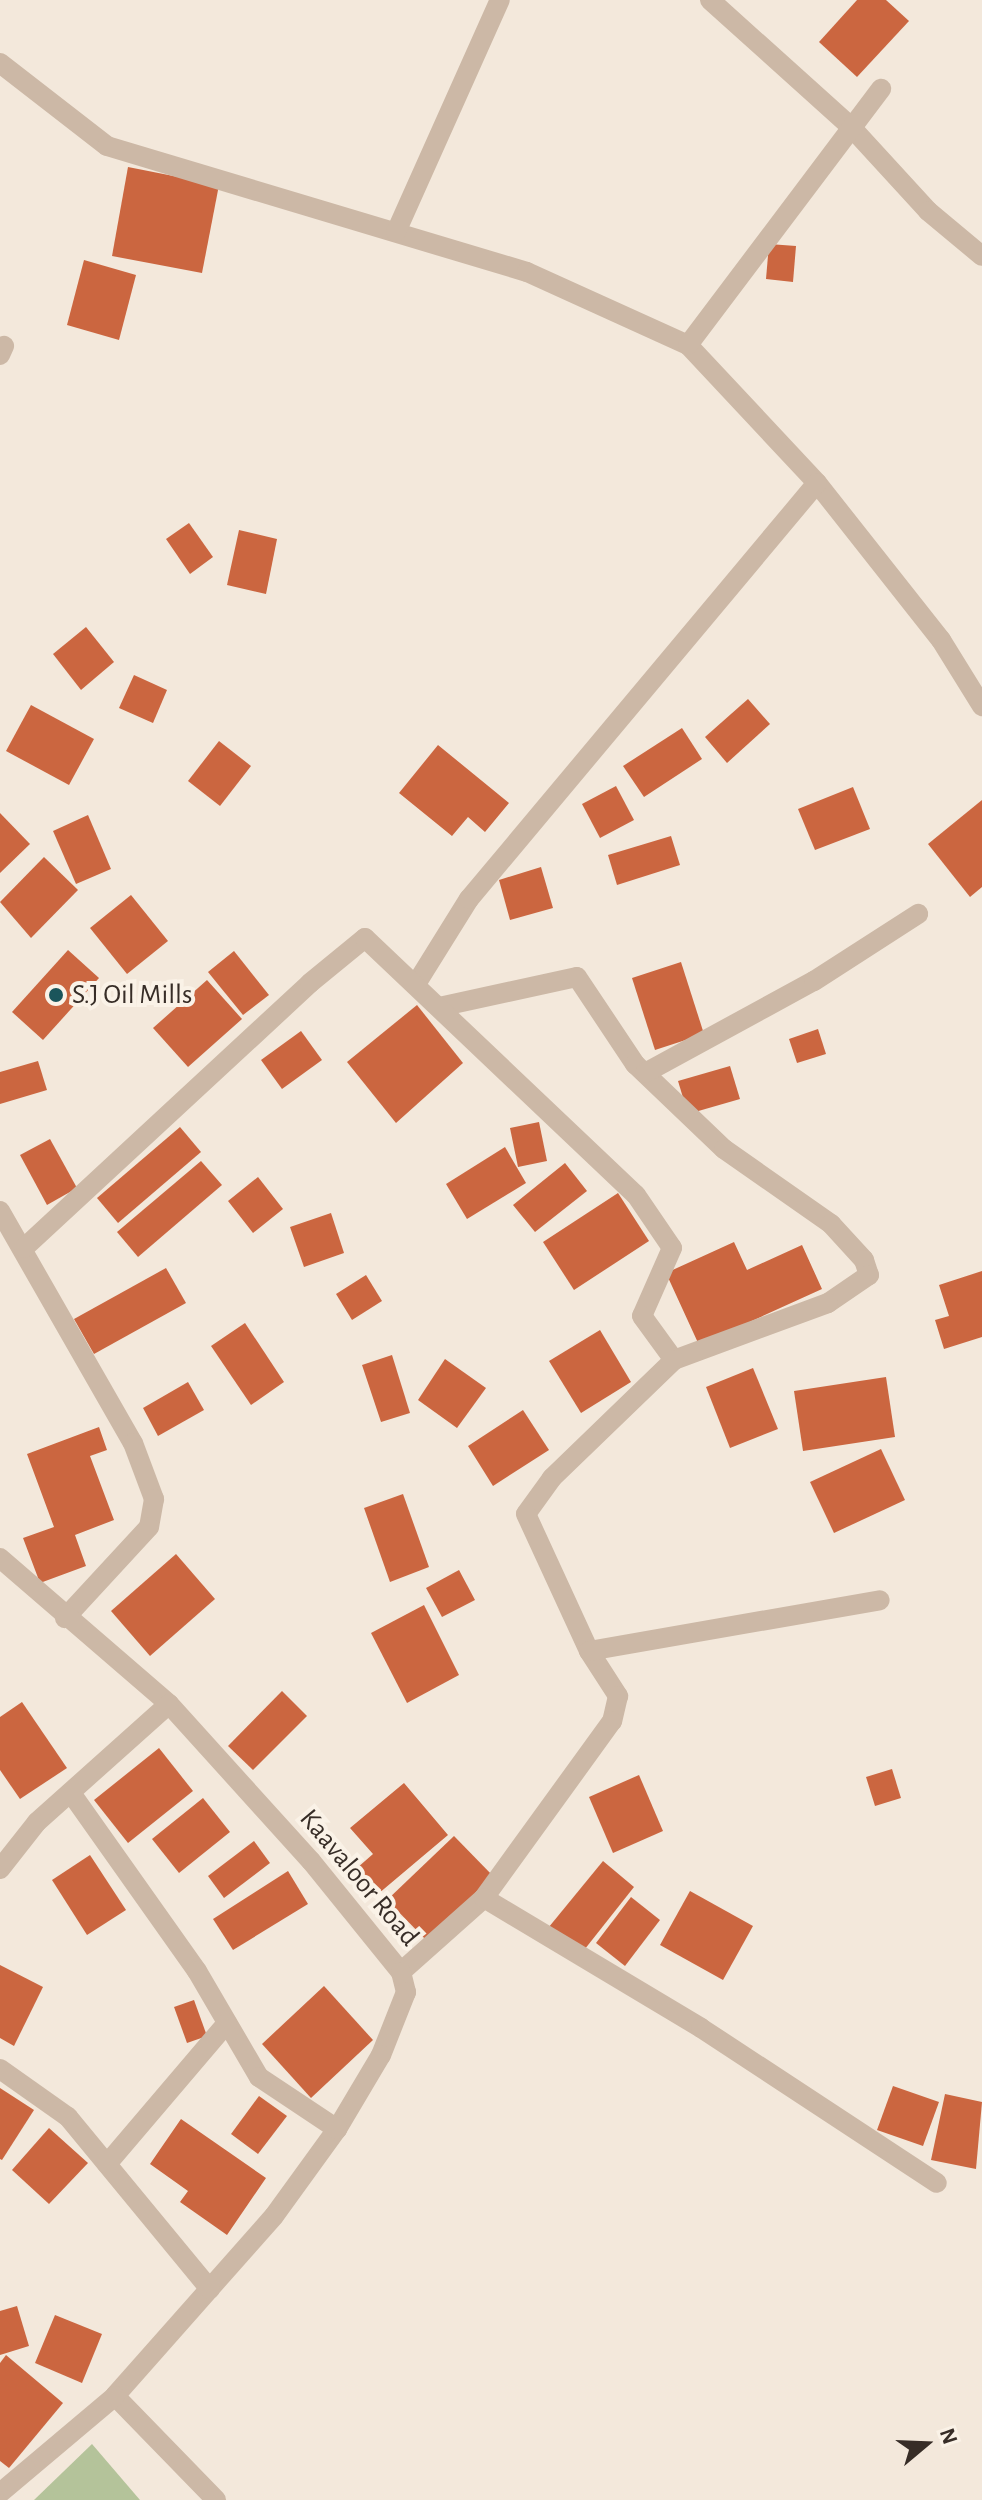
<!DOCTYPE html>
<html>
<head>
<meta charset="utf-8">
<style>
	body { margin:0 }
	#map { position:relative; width:982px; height:2500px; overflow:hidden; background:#f3e8db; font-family:"Alegreya Sans",sans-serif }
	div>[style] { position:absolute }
	.green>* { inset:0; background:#b4c39a }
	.building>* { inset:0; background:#cb6640 }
	.minor>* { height:20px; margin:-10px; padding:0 10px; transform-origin:10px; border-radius:10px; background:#ccb8a6 }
	.dots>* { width:22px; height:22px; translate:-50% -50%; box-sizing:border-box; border:4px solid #faf2e7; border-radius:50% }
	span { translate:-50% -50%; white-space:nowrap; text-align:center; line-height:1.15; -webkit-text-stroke:8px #faf2e7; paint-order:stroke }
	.poi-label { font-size:28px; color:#372d27 }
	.left { translate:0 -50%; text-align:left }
	.street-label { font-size:28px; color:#372d27 }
	.north { position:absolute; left:886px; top:2404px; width:80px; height:80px; -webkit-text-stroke:6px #faf2e7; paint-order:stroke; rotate:71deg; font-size:22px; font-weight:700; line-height:32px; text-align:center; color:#372d27 }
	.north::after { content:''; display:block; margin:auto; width:28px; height:36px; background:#372d27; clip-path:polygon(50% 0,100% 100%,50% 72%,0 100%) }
</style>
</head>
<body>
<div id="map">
	<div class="green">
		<div style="clip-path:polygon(92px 2444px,140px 2500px,34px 2500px)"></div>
	</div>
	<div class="building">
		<div style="clip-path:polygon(857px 0,886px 0,909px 21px,857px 77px,819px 42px)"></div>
		<div style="clip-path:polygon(128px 167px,219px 185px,202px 273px,112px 256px)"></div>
		<div style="clip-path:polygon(769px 244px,796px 246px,793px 282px,766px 279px)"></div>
		<div style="clip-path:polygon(84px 260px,136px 275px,119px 340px,67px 325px)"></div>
		<div style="clip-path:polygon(189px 523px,213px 557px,190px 574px,166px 539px)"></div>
		<div style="clip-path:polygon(239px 530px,277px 539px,266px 594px,227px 585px)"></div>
		<div style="clip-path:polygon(86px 627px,114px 662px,81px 690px,53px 654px)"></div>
		<div style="clip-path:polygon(134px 675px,167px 690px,153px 723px,119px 708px)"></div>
		<div style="clip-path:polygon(748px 699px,770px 724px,727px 763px,705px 737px)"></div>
		<div style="clip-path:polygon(31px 705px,94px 739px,69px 785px,6px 751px)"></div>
		<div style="clip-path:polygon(682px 728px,702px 759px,644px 797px,623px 766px)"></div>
		<div style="clip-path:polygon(219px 741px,251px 766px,220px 806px,188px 781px)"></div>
		<div style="clip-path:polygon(438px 745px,509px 803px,485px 832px,468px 817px,452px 836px,399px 793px)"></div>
		<div style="clip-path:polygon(616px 786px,634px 820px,600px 838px,582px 804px)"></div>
		<div style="clip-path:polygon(853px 787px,870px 829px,815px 850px,798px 809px)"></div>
		<div style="clip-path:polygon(982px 800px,982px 887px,970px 897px,928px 844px)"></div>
		<div style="clip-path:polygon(0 813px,30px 844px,0 873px)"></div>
		<div style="clip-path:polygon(88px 815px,111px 869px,76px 884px,53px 831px)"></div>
		<div style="clip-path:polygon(671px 836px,680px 865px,617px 885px,608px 855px)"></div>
		<div style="clip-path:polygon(44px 857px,78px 890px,31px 938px,0 902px)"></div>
		<div style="clip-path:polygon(541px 867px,553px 908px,510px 920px,499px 880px)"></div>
		<div style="clip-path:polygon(131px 895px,168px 941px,127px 974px,90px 928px)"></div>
		<div style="clip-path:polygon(68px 950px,99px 978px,43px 1040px,12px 1012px)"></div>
		<div style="clip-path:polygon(234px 951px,269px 995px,243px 1015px,208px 972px)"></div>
		<div style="clip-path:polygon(681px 962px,704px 1034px,655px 1050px,632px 978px)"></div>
		<div style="clip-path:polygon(207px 980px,242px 1019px,188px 1067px,153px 1028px)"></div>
		<div style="clip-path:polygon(417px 1005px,463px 1063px,396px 1123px,347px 1062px)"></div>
		<div style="clip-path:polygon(818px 1029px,826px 1054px,797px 1063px,789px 1039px)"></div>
		<div style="clip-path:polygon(301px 1031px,322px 1060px,282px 1089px,261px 1060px)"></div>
		<div style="clip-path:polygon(38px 1061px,47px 1090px,0 1104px,0 1072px)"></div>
		<div style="clip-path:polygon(730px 1066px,740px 1099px,688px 1114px,678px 1081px)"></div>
		<div style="clip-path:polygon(539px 1122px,547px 1161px,518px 1167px,510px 1128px)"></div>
		<div style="clip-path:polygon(180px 1127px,201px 1152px,118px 1223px,97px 1198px)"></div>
		<div style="clip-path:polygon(50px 1139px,77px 1188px,47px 1205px,20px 1155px)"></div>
		<div style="clip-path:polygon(505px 1147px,526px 1183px,467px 1219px,446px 1184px)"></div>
		<div style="clip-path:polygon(201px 1161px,222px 1185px,138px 1257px,117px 1232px)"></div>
		<div style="clip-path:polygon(565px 1163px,587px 1191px,535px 1232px,513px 1205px)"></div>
		<div style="clip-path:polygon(258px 1177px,283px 1209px,253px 1233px,228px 1201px)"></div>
		<div style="clip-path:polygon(618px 1193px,649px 1241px,574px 1290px,543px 1242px)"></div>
		<div style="clip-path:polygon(331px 1213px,344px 1253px,304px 1267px,290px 1227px)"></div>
		<div style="clip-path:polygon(734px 1242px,747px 1270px,802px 1245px,822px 1289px,699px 1345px,666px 1273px)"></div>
		<div style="clip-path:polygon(166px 1268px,186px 1303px,94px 1354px,74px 1319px)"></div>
		<div style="clip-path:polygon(982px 1271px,982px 1337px,944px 1349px,935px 1320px,949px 1316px,939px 1285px)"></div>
		<div style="clip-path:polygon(366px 1275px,382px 1301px,352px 1320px,336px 1294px)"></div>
		<div style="clip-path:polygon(245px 1323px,284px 1382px,251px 1405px,211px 1346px)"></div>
		<div style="clip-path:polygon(600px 1330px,631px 1382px,581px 1413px,549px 1361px)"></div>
		<div style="clip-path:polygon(392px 1355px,410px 1413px,381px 1422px,362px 1365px)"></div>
		<div style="clip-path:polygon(445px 1359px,486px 1388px,457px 1428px,418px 1400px)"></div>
		<div style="clip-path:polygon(753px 1368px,778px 1429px,730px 1448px,706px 1387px)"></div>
		<div style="clip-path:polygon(886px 1377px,895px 1437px,803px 1451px,794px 1391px)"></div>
		<div style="clip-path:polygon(188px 1382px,204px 1410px,158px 1436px,143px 1408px)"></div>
		<div style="clip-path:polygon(523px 1410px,549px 1450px,493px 1486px,468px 1446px)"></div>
		<div style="clip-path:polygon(99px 1427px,107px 1450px,90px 1456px,114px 1520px,75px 1535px,86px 1566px,40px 1583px,23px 1538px,54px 1527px,27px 1454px)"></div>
		<div style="clip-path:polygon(881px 1449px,905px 1500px,834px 1533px,810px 1482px)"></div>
		<div style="clip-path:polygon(403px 1494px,429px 1567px,390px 1582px,364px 1508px)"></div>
		<div style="clip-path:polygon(176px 1554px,215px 1599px,150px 1656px,111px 1611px)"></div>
		<div style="clip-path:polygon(459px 1570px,475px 1600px,442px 1617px,426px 1588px)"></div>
		<div style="clip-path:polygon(424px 1605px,459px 1675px,407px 1703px,371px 1633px)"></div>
		<div style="clip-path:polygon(282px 1691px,307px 1716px,253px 1770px,228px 1746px)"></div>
		<div style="clip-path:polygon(22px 1702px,67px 1768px,20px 1799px,0 1770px,0 1717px)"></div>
		<div style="clip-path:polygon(159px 1748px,193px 1791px,128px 1843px,94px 1800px)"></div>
		<div style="clip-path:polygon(892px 1769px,901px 1798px,875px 1806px,866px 1777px)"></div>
		<div style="clip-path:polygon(639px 1775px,663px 1831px,613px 1853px,589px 1797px)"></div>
		<div style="clip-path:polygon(404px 1783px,448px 1835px,378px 1894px,357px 1868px,373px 1854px,350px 1828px)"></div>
		<div style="clip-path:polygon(203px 1798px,230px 1832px,179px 1873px,152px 1839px)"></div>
		<div style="clip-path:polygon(454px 1836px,493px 1876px,427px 1941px,387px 1900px)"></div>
		<div style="clip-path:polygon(254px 1841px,270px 1863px,224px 1898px,208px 1876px)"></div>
		<div style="clip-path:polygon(90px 1855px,126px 1910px,87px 1935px,52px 1880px)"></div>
		<div style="clip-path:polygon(603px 1861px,634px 1887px,577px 1959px,544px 1933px)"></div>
		<div style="clip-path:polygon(288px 1871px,308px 1904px,233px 1950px,213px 1919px)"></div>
		<div style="clip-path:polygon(690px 1891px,753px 1926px,723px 1980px,660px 1945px)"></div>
		<div style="clip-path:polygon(631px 1897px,660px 1920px,625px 1966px,596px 1943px)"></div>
		<div style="clip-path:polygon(0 1965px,43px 1987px,14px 2046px,0 2038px)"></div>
		<div style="clip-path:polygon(324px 1986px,373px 2040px,311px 2098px,262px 2044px)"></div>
		<div style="clip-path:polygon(194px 2000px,207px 2036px,187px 2043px,174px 2007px)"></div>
		<div style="clip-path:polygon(893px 2086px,939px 2102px,923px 2146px,877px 2130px)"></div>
		<div style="clip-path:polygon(0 2088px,34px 2110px,2px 2160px,0 2159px)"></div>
		<div style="clip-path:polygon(945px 2094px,982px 2102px,976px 2169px,931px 2160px)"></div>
		<div style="clip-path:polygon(259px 2096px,287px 2116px,258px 2154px,231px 2134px)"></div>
		<div style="clip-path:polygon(181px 2119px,266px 2178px,227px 2235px,180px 2202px,188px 2191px,150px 2164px)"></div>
		<div style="clip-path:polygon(49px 2128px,88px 2163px,49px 2204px,12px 2170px)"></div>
		<div style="clip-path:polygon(17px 2306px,29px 2346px,0 2355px,0 2311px)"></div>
		<div style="clip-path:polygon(55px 2315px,102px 2334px,82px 2383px,35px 2363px)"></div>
		<div style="clip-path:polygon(6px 2355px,63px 2403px,9px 2468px,0 2461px,0 2363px)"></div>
	</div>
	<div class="minor">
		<div style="left:710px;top:0;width:191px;rotate:42deg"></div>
		<div style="left:852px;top:128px;width:113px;rotate:47.5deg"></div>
		<div style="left:928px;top:211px;width:70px;rotate:39.8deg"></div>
		<div style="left:0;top:63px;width:135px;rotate:37.8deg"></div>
		<div style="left:107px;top:146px;width:438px;rotate:16.7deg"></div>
		<div style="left:527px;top:272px;width:177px;rotate:24.4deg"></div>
		<div style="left:688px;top:345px;width:189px;rotate:46.9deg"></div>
		<div style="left:817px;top:483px;width:200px;rotate:51.7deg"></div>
		<div style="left:941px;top:640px;width:78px;rotate:58.2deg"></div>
		<div style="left:396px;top:232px;width:254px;rotate:-65.9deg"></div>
		<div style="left:688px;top:345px;width:321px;rotate:-53deg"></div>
		<div style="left:0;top:355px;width:10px;rotate:-66deg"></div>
		<div style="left:416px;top:984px;width:100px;rotate:-58.1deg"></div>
		<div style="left:469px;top:899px;width:542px;rotate:-50.09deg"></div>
		<div style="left:439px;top:1007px;width:141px;rotate:-12.3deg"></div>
		<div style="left:577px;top:977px;width:105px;rotate:56.3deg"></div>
		<div style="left:635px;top:1064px;width:123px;rotate:43.7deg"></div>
		<div style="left:724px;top:1149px;width:131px;rotate:35deg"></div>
		<div style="left:831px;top:1224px;width:49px;rotate:47.5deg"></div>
		<div style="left:864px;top:1260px;width:16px;rotate:72deg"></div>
		<div style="left:869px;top:1275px;width:50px;rotate:145.7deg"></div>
		<div style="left:828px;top:1303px;width:164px;rotate:159.7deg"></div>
		<div style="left:645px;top:1073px;width:192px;rotate:-28.6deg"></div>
		<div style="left:814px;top:981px;width:124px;rotate:-32.8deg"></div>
		<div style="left:0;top:1211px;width:267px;rotate:60.2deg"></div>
		<div style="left:133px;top:1443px;width:60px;rotate:69.4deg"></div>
		<div style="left:154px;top:1499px;width:28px;rotate:100deg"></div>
		<div style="left:149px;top:1527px;width:124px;rotate:132.7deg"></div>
		<div style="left:24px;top:1248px;width:390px;rotate:-42.8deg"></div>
		<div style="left:310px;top:983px;width:71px;rotate:-39.3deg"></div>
		<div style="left:365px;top:938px;width:373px;rotate:43.5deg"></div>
		<div style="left:636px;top:1195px;width:64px;rotate:55.8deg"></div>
		<div style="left:672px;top:1248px;width:74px;rotate:113.8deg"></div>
		<div style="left:642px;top:1316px;width:54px;rotate:54deg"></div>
		<div style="left:674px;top:1360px;width:170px;rotate:136deg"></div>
		<div style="left:552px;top:1478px;width:44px;rotate:125.8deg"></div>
		<div style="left:526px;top:1514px;width:151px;rotate:65.3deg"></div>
		<div style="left:589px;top:1651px;width:54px;rotate:57.2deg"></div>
		<div style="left:618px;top:1696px;width:26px;rotate:103deg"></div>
		<div style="left:612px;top:1721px;width:218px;rotate:125.9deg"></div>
		<div style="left:484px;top:1898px;width:111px;rotate:138.3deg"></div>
		<div style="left:0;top:1558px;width:223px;rotate:40.8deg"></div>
		<div style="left:169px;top:1704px;width:212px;rotate:47.9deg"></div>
		<div style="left:311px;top:1861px;width:143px;rotate:51deg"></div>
		<div style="left:401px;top:1972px;width:21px;rotate:76deg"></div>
		<div style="left:406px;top:1992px;width:68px;rotate:111.6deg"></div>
		<div style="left:381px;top:2055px;width:86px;rotate:120.7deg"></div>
		<div style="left:337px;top:2129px;width:107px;rotate:125.9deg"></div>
		<div style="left:274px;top:2216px;width:240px;rotate:131.5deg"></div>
		<div style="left:115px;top:2396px;width:145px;rotate:45.8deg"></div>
		<div style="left:589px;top:1651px;width:295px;rotate:-9.9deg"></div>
		<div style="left:71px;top:1793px;width:218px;rotate:54.7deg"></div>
		<div style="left:197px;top:1971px;width:123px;rotate:59.7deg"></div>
		<div style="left:259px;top:2077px;width:94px;rotate:33.7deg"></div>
		<div style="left:0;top:1869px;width:60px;rotate:-51.8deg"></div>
		<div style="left:37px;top:1822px;width:177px;rotate:-41.8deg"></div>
		<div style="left:484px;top:1898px;width:253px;rotate:30.9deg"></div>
		<div style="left:701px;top:2028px;width:282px;rotate:33.3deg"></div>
		<div style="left:0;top:2069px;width:83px;rotate:35.2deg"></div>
		<div style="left:68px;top:2117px;width:223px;rotate:50.5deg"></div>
		<div style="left:107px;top:2164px;width:185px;rotate:-49.6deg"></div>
		<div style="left:0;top:2493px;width:150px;rotate:-40.1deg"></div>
	</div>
	<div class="dots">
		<div style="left:56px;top:995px;background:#1b555b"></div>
	</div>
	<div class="poi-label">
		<span class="left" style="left:72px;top:995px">S.J Oil Mills</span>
	</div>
	<div class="street-label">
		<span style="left:359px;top:1878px;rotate:50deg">Kaavaloor Road</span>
	</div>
	<div class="north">N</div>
</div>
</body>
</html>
